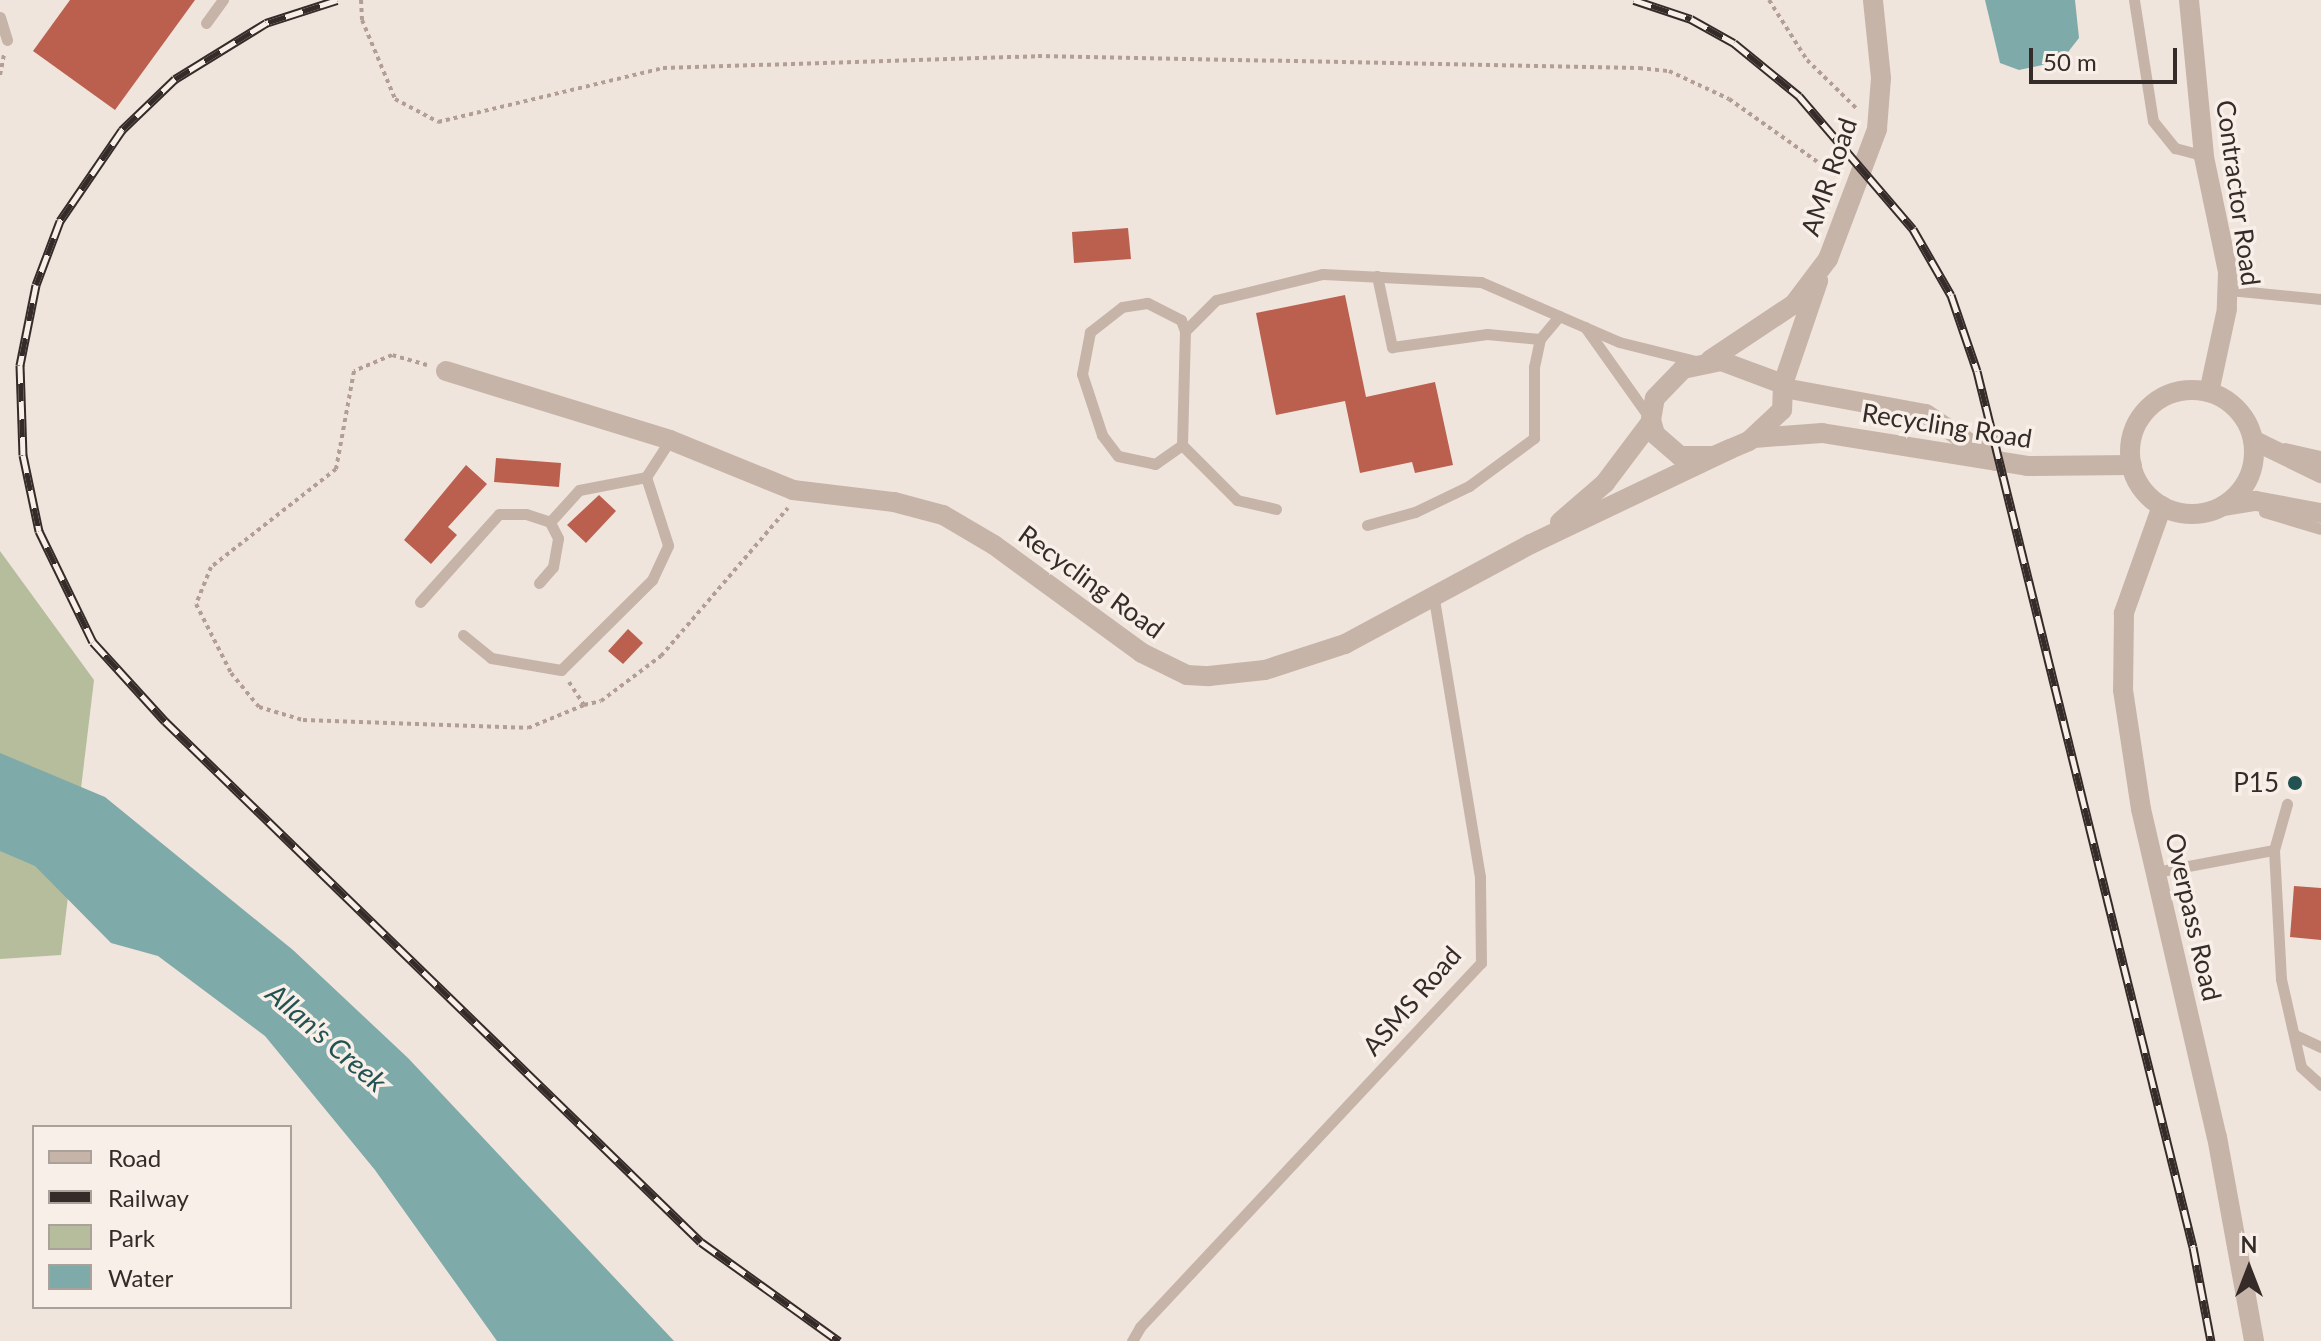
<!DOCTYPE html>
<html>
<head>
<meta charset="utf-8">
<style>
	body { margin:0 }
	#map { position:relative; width:2321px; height:1341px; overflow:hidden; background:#f0e5dc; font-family:Lato,sans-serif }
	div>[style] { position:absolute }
	.green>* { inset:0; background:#b5bd9d }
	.water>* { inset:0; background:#7eaaa9 }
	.building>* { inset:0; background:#bb604f }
	.path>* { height:4px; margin-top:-2px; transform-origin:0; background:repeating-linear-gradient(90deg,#b29e94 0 4px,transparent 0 8px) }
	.lane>* { height:11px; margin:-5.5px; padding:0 5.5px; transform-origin:5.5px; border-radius:5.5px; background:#c7b4a9 }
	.street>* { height:20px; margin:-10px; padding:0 10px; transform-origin:10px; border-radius:10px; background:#c7b4a9 }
	.street>.ring { margin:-10px; padding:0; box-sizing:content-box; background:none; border:20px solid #c7b4a9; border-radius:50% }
	.rail>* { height:9px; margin-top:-4.5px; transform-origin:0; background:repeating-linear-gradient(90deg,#f8efe8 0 18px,#352b28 0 36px); box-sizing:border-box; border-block:2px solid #352b28 }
	.dots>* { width:22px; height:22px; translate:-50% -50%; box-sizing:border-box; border:4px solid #f8efe8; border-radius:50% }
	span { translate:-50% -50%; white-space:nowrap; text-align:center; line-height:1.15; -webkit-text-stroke:7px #f8efe8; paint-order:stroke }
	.street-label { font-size:26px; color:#352b28 }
	.poi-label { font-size:26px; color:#352b28 }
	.right { translate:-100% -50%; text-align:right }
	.water-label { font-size:28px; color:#225252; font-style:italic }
	.legend { position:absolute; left:32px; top:1125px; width:260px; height:184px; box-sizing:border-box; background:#f8efe8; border:2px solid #aaa19b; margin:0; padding:10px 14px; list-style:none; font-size:24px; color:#352b28 }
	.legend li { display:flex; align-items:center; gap:16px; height:40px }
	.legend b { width:40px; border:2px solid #aaa19b }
	.north { position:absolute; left:2209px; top:1229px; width:80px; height:80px; -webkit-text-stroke:6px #f8efe8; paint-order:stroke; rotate:0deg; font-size:22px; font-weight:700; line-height:32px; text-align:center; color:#352b28 }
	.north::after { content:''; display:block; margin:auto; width:28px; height:36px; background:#352b28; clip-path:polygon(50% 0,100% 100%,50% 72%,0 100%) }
	.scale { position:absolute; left:2029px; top:48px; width:148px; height:36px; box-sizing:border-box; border:4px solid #352b28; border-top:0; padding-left:10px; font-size:24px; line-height:28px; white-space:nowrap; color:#352b28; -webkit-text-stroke:6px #f8efe8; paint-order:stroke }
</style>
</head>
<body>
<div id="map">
	<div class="green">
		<div style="clip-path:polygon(0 551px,94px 680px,61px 955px,0 959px)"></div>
	</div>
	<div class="water">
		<div style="clip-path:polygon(1985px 0,2075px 0,2079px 38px,2061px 61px,2019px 70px,2000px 63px)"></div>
		<div style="clip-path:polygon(0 753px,105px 797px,293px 950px,408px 1058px,674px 1341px,497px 1341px,375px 1170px,265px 1036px,158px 956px,111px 943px,35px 866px,0 851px)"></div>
	</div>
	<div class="building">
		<div style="clip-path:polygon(70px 0,195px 0,115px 110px,33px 51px)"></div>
		<div style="clip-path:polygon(1128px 228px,1131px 259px,1074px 263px,1072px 232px)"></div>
		<div style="clip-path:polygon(1345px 295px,1366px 397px,1435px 382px,1453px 465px,1415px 473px,1412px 462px,1360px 473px,1345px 401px,1276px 415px,1256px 313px)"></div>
		<div style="clip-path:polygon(496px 458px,561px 463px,559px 487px,494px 482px)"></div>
		<div style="clip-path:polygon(466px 465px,487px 484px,448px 527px,457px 535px,431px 564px,404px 540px)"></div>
		<div style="clip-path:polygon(599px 495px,616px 511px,586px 543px,567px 525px)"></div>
		<div style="clip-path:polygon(628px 629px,643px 643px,623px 664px,608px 651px)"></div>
		<div style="clip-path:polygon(2294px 886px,2321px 888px,2321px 940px,2290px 937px)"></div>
	</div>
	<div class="path">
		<div style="left:361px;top:0;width:20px;rotate:87deg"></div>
		<div style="left:362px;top:20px;width:86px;rotate:67.3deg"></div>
		<div style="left:395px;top:99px;width:49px;rotate:28.1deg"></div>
		<div style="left:438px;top:122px;width:231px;rotate:-13.5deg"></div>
		<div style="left:663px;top:68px;width:375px;rotate:-1.8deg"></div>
		<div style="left:1038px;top:56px;width:601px;rotate:1.14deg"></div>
		<div style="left:1639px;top:68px;width:30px;rotate:6deg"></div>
		<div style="left:1669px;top:71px;width:66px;rotate:25deg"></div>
		<div style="left:1729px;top:99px;width:136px;rotate:35.4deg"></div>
		<div style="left:1769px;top:0;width:71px;rotate:57.7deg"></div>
		<div style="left:1807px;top:60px;width:71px;rotate:44.4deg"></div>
		<div style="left:0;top:75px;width:21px;rotate:-79deg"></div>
		<div style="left:427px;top:365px;width:36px;rotate:-164deg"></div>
		<div style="left:392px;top:355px;width:41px;rotate:157.2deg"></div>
		<div style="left:354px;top:371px;width:100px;rotate:100.4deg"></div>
		<div style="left:336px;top:469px;width:159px;rotate:141.9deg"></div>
		<div style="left:211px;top:567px;width:40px;rotate:112deg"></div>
		<div style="left:196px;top:604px;width:77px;rotate:63.1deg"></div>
		<div style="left:231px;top:673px;width:44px;rotate:50.5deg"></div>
		<div style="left:259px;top:707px;width:46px;rotate:16.5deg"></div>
		<div style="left:303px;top:720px;width:225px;rotate:2deg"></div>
		<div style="left:528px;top:728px;width:61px;rotate:-22.3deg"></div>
		<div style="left:569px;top:682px;width:27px;rotate:57deg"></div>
		<div style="left:584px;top:705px;width:17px;rotate:-13deg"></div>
		<div style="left:601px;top:701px;width:75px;rotate:-36.9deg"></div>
		<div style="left:661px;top:656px;width:195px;rotate:-49.4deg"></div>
	</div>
	<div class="lane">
		<div style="left:2134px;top:0;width:122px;rotate:81.1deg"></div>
		<div style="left:2153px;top:121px;width:35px;rotate:51deg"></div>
		<div style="left:2175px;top:148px;width:30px;rotate:15deg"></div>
		<div style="left:0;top:17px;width:24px;rotate:73deg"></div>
		<div style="left:206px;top:23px;width:29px;rotate:-54deg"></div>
		<div style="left:1377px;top:276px;width:73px;rotate:78.1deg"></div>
		<div style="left:1392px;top:347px;width:96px;rotate:-7.8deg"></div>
		<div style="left:1487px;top:334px;width:53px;rotate:5.4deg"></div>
		<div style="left:2229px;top:290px;width:92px;rotate:5.6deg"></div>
		<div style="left:1585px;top:327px;width:114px;rotate:54.6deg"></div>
		<div style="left:1185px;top:331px;width:12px;rotate:-110deg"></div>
		<div style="left:1181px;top:320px;width:38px;rotate:-153deg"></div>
		<div style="left:1147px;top:303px;width:25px;rotate:171deg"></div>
		<div style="left:1122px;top:307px;width:41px;rotate:142deg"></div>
		<div style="left:1090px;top:332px;width:43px;rotate:100.8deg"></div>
		<div style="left:1082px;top:374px;width:64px;rotate:71.8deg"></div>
		<div style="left:1102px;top:435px;width:26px;rotate:53deg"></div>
		<div style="left:1118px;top:456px;width:38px;rotate:12deg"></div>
		<div style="left:1155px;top:464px;width:33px;rotate:-35deg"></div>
		<div style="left:1182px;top:445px;width:114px;rotate:-88.5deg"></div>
		<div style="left:1185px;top:331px;width:44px;rotate:-45deg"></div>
		<div style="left:1216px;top:300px;width:110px;rotate:-13.7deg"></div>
		<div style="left:1323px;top:274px;width:158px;rotate:2.9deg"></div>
		<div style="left:1481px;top:282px;width:150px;rotate:23.5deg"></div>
		<div style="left:1619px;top:342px;width:78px;rotate:14deg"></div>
		<div style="left:1182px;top:445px;width:78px;rotate:45deg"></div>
		<div style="left:1237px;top:500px;width:40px;rotate:13deg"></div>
		<div style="left:2285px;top:448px;width:37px;rotate:13deg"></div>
		<div style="left:2264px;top:512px;width:59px;rotate:16.6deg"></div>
		<div style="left:1367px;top:525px;width:50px;rotate:-15.2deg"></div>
		<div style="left:1415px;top:512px;width:60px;rotate:-25.7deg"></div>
		<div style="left:1469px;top:486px;width:81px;rotate:-36.4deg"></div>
		<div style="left:1534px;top:438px;width:71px;rotate:-90deg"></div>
		<div style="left:1534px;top:367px;width:29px;rotate:-78deg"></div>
		<div style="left:1540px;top:339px;width:30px;rotate:-50deg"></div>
		<div style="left:539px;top:583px;width:21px;rotate:-49deg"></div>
		<div style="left:553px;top:567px;width:29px;rotate:-80deg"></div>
		<div style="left:558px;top:538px;width:18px;rotate:-117deg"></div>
		<div style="left:420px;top:602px;width:118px;rotate:-48.1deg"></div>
		<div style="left:499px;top:514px;width:27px"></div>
		<div style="left:526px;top:514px;width:25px;rotate:18deg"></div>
		<div style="left:550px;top:522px;width:43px;rotate:-47.8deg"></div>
		<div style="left:579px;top:490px;width:68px;rotate:-11deg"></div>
		<div style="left:463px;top:635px;width:36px;rotate:39deg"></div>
		<div style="left:491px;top:658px;width:71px;rotate:9.7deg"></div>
		<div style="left:561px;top:670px;width:128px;rotate:-44.7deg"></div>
		<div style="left:652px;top:580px;width:38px;rotate:-65deg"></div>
		<div style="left:668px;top:545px;width:71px;rotate:-107.9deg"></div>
		<div style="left:646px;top:477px;width:44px;rotate:-57deg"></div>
		<div style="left:2274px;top:850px;width:129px;rotate:86.9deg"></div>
		<div style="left:2281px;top:979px;width:90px;rotate:77.2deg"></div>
		<div style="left:2301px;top:1067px;width:27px;rotate:42deg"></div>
		<div style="left:2156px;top:872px;width:120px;rotate:-10.6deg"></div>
		<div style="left:2274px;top:850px;width:48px;rotate:-74.2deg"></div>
		<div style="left:2295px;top:1035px;width:29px;rotate:25deg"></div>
		<div style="left:1132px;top:1341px;width:16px;rotate:-60deg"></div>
		<div style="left:1140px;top:1327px;width:499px;rotate:-46.9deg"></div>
		<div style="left:1481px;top:963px;width:86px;rotate:-90.7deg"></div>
		<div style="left:1480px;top:877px;width:283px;rotate:-99.4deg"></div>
	</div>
	<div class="street">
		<div style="left:2189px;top:0;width:158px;rotate:84.5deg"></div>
		<div style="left:2204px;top:157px;width:117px;rotate:78.2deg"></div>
		<div style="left:2228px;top:272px;width:37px;rotate:92deg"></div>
		<div style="left:2227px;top:309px;width:85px;rotate:102.2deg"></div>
		<div style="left:1710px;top:360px;width:101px;rotate:-33.7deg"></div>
		<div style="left:1794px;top:304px;width:56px;rotate:-52.9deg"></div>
		<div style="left:1828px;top:259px;width:139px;rotate:-69.3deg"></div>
		<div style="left:1877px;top:129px;width:51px;rotate:-85.5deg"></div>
		<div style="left:1881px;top:78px;width:78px;rotate:-95.9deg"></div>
		<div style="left:1721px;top:361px;width:66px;rotate:20.4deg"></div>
		<div style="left:1783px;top:384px;width:26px;rotate:92deg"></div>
		<div style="left:1782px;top:410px;width:45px;rotate:136.8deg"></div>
		<div style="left:1749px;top:441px;width:38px;rotate:157deg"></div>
		<div style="left:1714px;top:456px;width:34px;rotate:180deg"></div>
		<div style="left:1680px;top:456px;width:33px;rotate:-139deg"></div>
		<div style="left:1655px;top:434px;width:15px;rotate:-106deg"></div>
		<div style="left:1651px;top:420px;width:22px;rotate:-80deg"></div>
		<div style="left:1655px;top:398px;width:40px;rotate:-46deg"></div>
		<div style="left:1683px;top:369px;width:39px;rotate:-12deg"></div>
		<div style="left:446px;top:371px;width:234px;rotate:17.1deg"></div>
		<div style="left:670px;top:440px;width:133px;rotate:22.1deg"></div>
		<div style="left:793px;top:490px;width:102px;rotate:6.8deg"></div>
		<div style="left:894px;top:502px;width:51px;rotate:14.9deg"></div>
		<div style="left:943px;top:515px;width:59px;rotate:30.5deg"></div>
		<div style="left:994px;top:545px;width:183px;rotate:36.1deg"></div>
		<div style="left:1142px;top:653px;width:50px;rotate:26.1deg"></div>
		<div style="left:1187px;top:675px;width:22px;rotate:3deg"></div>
		<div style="left:1209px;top:676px;width:56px;rotate:-6.1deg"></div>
		<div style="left:1265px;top:670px;width:84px;rotate:-18deg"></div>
		<div style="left:1345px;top:644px;width:211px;rotate:-28.3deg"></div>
		<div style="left:1531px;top:544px;width:221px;rotate:-25.5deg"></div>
		<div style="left:1783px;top:384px;width:109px;rotate:-71.2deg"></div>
		<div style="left:1784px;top:388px;width:144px;rotate:10.4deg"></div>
		<div style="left:1926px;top:414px;width:84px;rotate:33.9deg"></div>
		<div class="ring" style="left:2130px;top:390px;width:104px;height:104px"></div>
		<div style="left:1754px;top:438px;width:68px;rotate:-4.2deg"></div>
		<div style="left:1822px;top:433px;width:208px;rotate:9.1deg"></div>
		<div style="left:2027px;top:466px;width:105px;rotate:-0.5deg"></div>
		<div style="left:2253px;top:440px;width:76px;rotate:25.9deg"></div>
		<div style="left:2162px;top:506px;width:114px;rotate:109.6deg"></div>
		<div style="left:2124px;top:613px;width:77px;rotate:90.7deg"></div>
		<div style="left:2123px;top:690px;width:120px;rotate:81.4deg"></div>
		<div style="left:2141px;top:809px;width:337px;rotate:77deg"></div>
		<div style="left:2217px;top:1137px;width:207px;rotate:79.7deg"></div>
		<div style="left:2223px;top:506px;width:33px;rotate:-9deg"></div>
		<div style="left:2256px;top:501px;width:66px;rotate:10.5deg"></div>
		<div style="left:1560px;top:522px;width:60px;rotate:-40.9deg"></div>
		<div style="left:1605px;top:483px;width:76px;rotate:-53deg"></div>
	</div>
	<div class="rail">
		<div style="left:337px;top:0;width:75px;rotate:162.1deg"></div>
		<div style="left:266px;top:23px;width:107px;rotate:148.4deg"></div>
		<div style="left:175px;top:79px;width:74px;rotate:136.1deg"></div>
		<div style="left:122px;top:130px;width:110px;rotate:124.3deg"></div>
		<div style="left:60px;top:221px;width:68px;rotate:110.6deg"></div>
		<div style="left:36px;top:285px;width:82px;rotate:101.3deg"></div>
		<div style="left:20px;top:365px;width:90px;rotate:88.1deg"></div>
		<div style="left:23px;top:455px;width:78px;rotate:78.1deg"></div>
		<div style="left:39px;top:531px;width:123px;rotate:64.1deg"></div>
		<div style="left:93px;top:642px;width:107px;rotate:47.7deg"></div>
		<div style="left:165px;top:721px;width:747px;rotate:44.19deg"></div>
		<div style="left:701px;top:1242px;width:170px;rotate:35.7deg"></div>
		<div style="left:1634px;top:0;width:60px;rotate:18.4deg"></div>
		<div style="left:1691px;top:19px;width:49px;rotate:29.2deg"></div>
		<div style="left:1734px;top:43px;width:84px;rotate:39.2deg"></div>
		<div style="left:1799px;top:96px;width:175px;rotate:49.4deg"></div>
		<div style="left:1913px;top:229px;width:76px;rotate:60.1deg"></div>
		<div style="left:1951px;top:295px;width:80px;rotate:71.1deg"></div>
		<div style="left:1977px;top:371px;width:902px;rotate:76.15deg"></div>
		<div style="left:2193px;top:1247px;width:96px;rotate:79.2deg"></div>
	</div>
	<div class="dots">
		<div style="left:2295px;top:783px;background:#225252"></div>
	</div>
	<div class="street-label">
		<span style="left:1829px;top:177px;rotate:-71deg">AMR Road</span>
		<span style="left:2238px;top:193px;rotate:82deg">Contractor Road</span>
		<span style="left:1947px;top:426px;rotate:9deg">Recycling Road</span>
		<span style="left:1091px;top:582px;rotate:36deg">Recycling Road</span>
		<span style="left:2193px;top:917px;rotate:77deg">Overpass Road</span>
		<span style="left:1412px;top:1001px;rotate:-49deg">ASMS Road</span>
	</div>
	<div class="poi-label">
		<span class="right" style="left:2279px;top:783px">P15</span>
	</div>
	<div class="water-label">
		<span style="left:327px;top:1037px;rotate:41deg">Allan's Creek</span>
	</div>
	<ul class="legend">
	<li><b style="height:10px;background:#c7b4a9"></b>Road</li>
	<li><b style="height:10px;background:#352b28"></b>Railway</li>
	<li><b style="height:22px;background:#b5bd9d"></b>Park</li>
	<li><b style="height:22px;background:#7eaaa9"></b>Water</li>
	</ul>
	<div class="north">N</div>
	<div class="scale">50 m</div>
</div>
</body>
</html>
